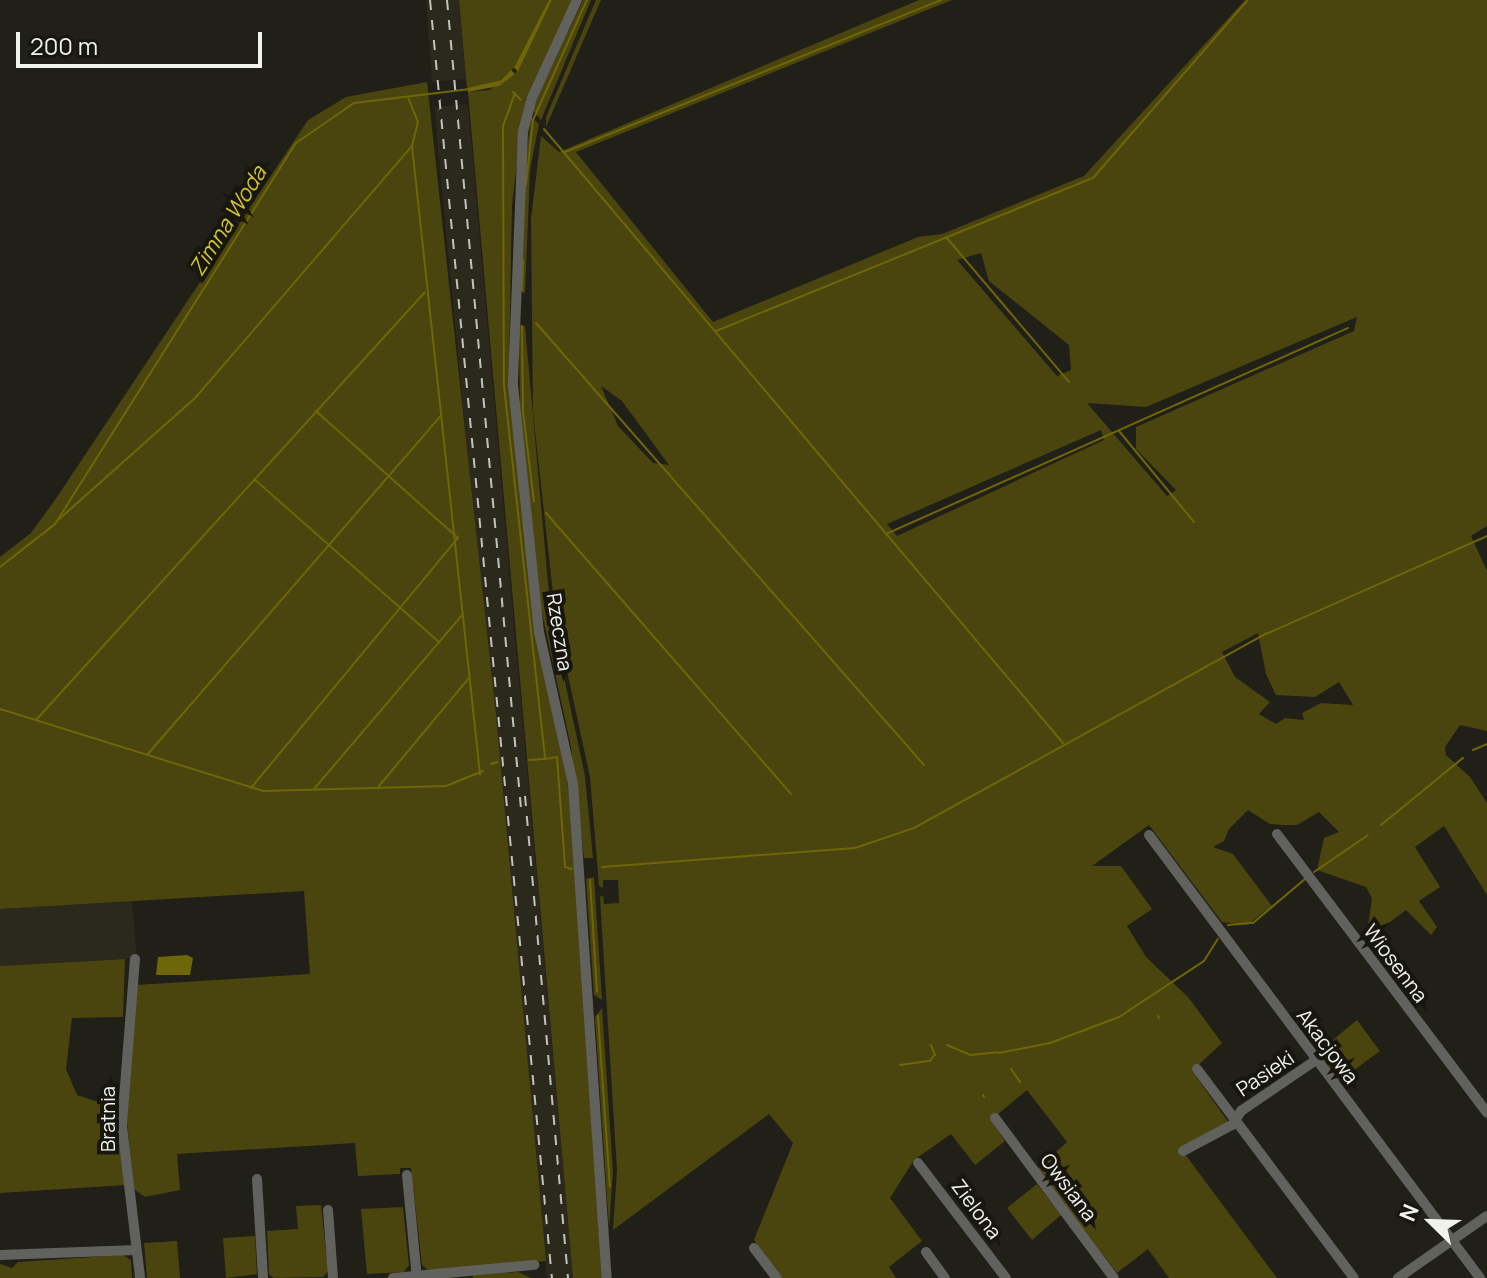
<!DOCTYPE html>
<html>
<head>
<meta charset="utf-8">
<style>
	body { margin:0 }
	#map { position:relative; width:1487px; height:1278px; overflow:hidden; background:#201f18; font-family:Manrope,sans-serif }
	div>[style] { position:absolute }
	.built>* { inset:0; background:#2a291c }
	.green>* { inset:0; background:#4a450e }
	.water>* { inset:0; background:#6e6608 }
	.stream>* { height:2px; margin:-1px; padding:0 1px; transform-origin:1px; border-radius:1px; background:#6e6608 }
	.minor>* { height:10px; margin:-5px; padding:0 5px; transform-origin:5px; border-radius:5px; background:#61615d }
	.rail>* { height:2px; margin-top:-1px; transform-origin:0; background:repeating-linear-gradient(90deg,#c2c1bc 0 10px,transparent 0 20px) }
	span { translate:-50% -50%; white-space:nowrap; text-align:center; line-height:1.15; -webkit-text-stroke:8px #17160f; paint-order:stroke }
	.street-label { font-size:20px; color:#f2f2ed }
	.water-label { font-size:22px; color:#d2c42e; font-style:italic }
	.north { position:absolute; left:1391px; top:1182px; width:80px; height:80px; -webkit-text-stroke:6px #17160f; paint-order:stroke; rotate:293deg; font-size:22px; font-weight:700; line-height:32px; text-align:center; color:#f2f2ed }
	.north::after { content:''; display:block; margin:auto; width:28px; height:36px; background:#f2f2ed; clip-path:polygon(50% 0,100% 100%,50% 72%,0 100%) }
	.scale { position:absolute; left:16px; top:32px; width:246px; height:36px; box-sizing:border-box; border:4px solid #f2f2ed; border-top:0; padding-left:10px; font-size:24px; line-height:28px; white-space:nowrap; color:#f2f2ed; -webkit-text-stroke:6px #17160f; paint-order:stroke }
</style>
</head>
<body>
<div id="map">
	<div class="built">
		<div style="clip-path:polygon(426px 0,459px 0,466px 79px,432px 82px)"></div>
		<div style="clip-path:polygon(468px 104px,515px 635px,573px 1278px,547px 1278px,437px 138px,435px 107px)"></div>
		<div style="clip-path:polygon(132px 901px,137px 958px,0 966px,0 909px)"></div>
	</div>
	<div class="green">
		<div style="clip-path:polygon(459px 0,549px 0,517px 65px,501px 80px,467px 88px)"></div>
		<div style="clip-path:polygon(552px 0,572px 0,523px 112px,512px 205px,509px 362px,521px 510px,571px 804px,603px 1278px,573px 1278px,468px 92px,489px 90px,515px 74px)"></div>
		<div style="clip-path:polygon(583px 0,591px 0,541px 120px,533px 111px,539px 94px)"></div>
		<div style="clip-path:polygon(596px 0,601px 0,546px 127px,546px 117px)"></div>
		<div style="clip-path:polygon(evenodd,919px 0,952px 0,576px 152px,713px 322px,918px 237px,942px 234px,1084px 176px,1245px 0,1487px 0,1487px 526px,1471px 536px,1487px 571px,1487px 731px,1460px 725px,1445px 747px,1446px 755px,1470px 777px,1487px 803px,1487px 895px,1444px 826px,1415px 847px,1440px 887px,1419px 901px,1437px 927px,1431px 935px,1406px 910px,1366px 940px,1372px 898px,1366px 887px,1317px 870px,1324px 838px,1339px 832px,1319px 812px,1297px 825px,1284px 825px,1270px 824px,1248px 810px,1229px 829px,1224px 841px,1213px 847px,1233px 854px,1272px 906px,1247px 925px,1222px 922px,1149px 825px,1092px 866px,1121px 866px,1152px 909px,1127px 926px,1146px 957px,1188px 997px,1222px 1043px,1192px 1071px,1229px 1123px,1182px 1150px,1277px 1278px,1169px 1278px,1148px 1249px,1117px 1273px,1037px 1169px,1067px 1142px,1027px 1090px,991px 1120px,1005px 1141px,975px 1165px,951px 1134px,914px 1160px,890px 1198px,922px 1241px,889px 1267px,896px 1278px,782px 1278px,754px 1240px,793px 1143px,769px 1114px,613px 1230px,617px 1170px,600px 897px,603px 895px,604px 904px,619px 903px,618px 880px,603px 880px,603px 888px,599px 886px,590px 777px,556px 620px,533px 413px,531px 219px,541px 136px,559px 152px,919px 0,981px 253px,989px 281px,1069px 345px,1071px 370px,1057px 376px,957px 260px,981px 253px,919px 0,1357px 317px,1354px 331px,1136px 427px,1136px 449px,1176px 490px,1167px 496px,1087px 403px,1146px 407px,1357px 317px,919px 0,601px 386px,622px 401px,669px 465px,653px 463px,618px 426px,601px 386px,919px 0,1101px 430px,1104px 440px,897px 536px,887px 524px,1101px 430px,919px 0,1258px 633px,1266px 674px,1276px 695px,1315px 697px,1339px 682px,1353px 705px,1321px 703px,1302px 713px,1304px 720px,1285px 718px,1276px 724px,1259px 714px,1270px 702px,1235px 677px,1222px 652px,1258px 633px)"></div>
		<div style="clip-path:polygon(427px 82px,496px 715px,546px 1261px,429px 1271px,422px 1265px,411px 1168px,400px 1168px,400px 1174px,358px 1176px,355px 1143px,177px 1154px,180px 1190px,145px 1197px,134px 1189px,127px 1122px,136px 985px,310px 974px,304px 891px,0 909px,0 557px,31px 533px,57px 497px,308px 120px,346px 97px)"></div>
		<div style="clip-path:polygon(531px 117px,539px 124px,530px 170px,525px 293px,519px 291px,521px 199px)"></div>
		<div style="clip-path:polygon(519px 325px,525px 326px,551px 616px,585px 776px,593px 858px,584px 858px,571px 747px,541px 608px,520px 415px)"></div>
		<div style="clip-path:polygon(594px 877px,602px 1000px,594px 995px,586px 879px)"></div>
		<div style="clip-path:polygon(125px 959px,123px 1017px,72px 1018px,66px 1069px,77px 1095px,113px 1107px,126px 1185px,0 1193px,0 966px)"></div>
		<div style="clip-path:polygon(602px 1008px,613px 1171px,609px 1228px,595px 1017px)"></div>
		<div style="clip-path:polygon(1357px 1020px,1380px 1051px,1338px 1082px,1316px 1054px)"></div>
		<div style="clip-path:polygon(1037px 1184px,1061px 1215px,1032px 1240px,1007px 1208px)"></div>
		<div style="clip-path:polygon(321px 1205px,328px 1271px,323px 1277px,274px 1278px,269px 1274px,267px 1231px,298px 1229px,296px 1206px)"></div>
		<div style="clip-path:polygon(403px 1207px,409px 1265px,404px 1272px,367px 1274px,361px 1209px)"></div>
		<div style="clip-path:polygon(255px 1236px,257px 1274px,226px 1278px,223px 1238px)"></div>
		<div style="clip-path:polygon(177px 1241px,180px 1278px,147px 1278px,144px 1243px)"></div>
		<div style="clip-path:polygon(123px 1255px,131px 1260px,132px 1278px,0 1278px,0 1264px,12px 1268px,18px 1262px)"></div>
		<div style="clip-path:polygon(518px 1272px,531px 1278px,473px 1278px,473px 1275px)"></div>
	</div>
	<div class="water">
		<div style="clip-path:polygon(549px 0,552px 0,518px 71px,514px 68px)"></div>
		<div style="clip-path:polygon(511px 70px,515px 74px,499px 86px,468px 92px,467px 88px,501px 80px)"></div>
		<div style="clip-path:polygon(187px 955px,193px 958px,190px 975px,156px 975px,158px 957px)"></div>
	</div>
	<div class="stream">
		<div style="left:513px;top:92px;width:11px;rotate:45deg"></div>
		<div style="left:515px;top:93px;width:35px;rotate:110deg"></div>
		<div style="left:503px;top:126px;width:260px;rotate:89.8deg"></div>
		<div style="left:504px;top:386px;width:375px;rotate:83.7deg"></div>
		<div style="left:545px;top:759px;width:12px;rotate:-9deg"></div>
		<div style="left:557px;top:757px;width:110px;rotate:85.8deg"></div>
		<div style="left:565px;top:867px;width:7px;rotate:16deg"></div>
		<div style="left:544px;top:129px;width:804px;rotate:49.79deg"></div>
		<div style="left:412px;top:146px;width:632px;rotate:83.82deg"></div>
		<div style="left:565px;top:152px;width:406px;rotate:-22deg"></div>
		<div style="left:526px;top:185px;width:65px;rotate:-83.9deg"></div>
		<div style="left:533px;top:120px;width:132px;rotate:-65.8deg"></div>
		<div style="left:946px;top:237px;width:190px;rotate:49.7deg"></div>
		<div style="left:522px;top:290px;width:30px;rotate:-88deg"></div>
		<div style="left:536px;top:323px;width:588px;rotate:48.72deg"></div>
		<div style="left:522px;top:326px;width:86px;rotate:89.3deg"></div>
		<div style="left:523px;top:412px;width:90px;rotate:83deg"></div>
		<div style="left:716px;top:331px;width:407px;rotate:-22.1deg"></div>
		<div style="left:1093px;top:178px;width:236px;rotate:-49deg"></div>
		<div style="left:1119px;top:431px;width:118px;rotate:50.5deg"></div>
		<div style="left:254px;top:479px;width:247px;rotate:41.4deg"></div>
		<div style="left:546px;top:513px;width:373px;rotate:48.9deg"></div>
		<div style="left:57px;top:521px;width:186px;rotate:-41.7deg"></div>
		<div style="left:196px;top:397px;width:331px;rotate:-49.3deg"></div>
		<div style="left:412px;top:146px;width:25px;rotate:-76deg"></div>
		<div style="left:418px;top:122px;width:27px;rotate:-112deg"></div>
		<div style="left:886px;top:534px;width:506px;rotate:-24.03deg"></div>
		<div style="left:0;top:567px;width:70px;rotate:-38deg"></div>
		<div style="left:55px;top:524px;width:451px;rotate:-57.7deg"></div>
		<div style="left:296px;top:143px;width:70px;rotate:-34.6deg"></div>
		<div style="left:354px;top:103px;width:117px;rotate:-6.9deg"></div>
		<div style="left:0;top:709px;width:276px;rotate:17.3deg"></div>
		<div style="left:264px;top:791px;width:182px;rotate:-1.6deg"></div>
		<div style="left:446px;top:786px;width:40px;rotate:-22deg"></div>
		<div style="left:36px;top:720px;width:578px;rotate:-47.73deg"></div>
		<div style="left:1473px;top:750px;width:15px;rotate:-23deg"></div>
		<div style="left:147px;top:755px;width:449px;rotate:-49.1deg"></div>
		<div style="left:529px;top:760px;width:15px;rotate:-4deg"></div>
		<div style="left:491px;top:764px;width:7px;rotate:-16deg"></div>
		<div style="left:379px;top:786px;width:141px;rotate:-50.2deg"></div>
		<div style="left:251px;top:788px;width:325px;rotate:-50.4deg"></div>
		<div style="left:458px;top:538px;width:191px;rotate:-138.2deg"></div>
		<div style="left:314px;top:789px;width:230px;rotate:-49.6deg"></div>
		<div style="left:1381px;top:825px;width:106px;rotate:-39.3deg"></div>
		<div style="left:602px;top:867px;width:254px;rotate:-4.3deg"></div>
		<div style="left:855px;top:848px;width:62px;rotate:-18.7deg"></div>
		<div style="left:914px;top:828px;width:402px;rotate:-28.9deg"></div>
		<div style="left:1266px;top:634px;width:242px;rotate:-23.9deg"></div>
		<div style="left:1314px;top:872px;width:65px;rotate:-34.4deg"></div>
		<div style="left:590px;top:880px;width:112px;rotate:86.4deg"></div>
		<div style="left:1228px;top:925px;width:25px;rotate:-5deg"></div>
		<div style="left:1253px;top:923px;width:68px;rotate:-40.2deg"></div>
		<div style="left:598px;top:1016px;width:171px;rotate:86deg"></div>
		<div style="left:1158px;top:1016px;width:2px;rotate:63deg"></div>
		<div style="left:931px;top:1045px;width:11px;rotate:68deg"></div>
		<div style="left:947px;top:1045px;width:26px;rotate:23deg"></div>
		<div style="left:971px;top:1055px;width:27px;rotate:-6deg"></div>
		<div style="left:999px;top:1053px;width:52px;rotate:-11.1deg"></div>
		<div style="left:1050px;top:1043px;width:74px;rotate:-20.6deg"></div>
		<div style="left:1119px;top:1017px;width:102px;rotate:-33.4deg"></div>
		<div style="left:1204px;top:961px;width:26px;rotate:-58deg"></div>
		<div style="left:900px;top:1065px;width:30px;rotate:-8deg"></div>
		<div style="left:930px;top:1061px;width:7px;rotate:-56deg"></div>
		<div style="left:1011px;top:1069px;width:16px;rotate:55deg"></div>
		<div style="left:983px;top:1095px;width:2px;rotate:63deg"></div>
	</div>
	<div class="minor">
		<div style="left:577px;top:0;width:108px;rotate:114.7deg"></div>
		<div style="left:532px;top:98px;width:35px;rotate:105deg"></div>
		<div style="left:523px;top:132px;width:253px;rotate:92.3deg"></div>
		<div style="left:513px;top:385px;width:248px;rotate:84deg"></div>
		<div style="left:539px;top:632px;width:156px;rotate:77.4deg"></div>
		<div style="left:573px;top:784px;width:495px;rotate:86.1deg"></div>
		<div style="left:1277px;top:834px;width:349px;rotate:53deg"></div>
		<div style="left:1149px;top:835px;width:553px;rotate:53.23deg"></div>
		<div style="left:135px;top:959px;width:168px;rotate:94.5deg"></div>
		<div style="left:122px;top:1126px;width:153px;rotate:83.2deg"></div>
		<div style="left:1197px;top:1069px;width:261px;rotate:53.1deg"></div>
		<div style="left:995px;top:1118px;width:199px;rotate:53.4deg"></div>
		<div style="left:1183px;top:1151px;width:55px;rotate:-28deg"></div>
		<div style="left:1232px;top:1125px;width:17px;rotate:-57deg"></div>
		<div style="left:1241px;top:1111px;width:91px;rotate:-34.2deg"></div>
		<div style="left:918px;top:1163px;width:145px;rotate:52.6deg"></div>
		<div style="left:407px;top:1175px;width:103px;rotate:84.5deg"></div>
		<div style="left:257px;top:1179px;width:99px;rotate:86.5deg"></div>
		<div style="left:328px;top:1210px;width:68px;rotate:85.8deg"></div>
		<div style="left:754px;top:1248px;width:38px;rotate:53deg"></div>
		<div style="left:926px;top:1252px;width:32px;rotate:54deg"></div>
		<div style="left:0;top:1255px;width:136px;rotate:-2.1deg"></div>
		<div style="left:393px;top:1278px;width:142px;rotate:-5.3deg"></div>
		<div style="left:1398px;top:1278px;width:108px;rotate:-34.9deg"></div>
	</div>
	<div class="rail">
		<div style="left:430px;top:0;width:1284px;rotate:84.55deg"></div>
		<div style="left:447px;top:0;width:811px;rotate:84.77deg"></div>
		<div style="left:525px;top:796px;width:484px;rotate:84.9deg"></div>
	</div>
	<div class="street-label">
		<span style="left:560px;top:632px;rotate:81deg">Rzeczna</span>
		<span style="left:1396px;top:963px;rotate:53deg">Wiosenna</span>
		<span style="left:1328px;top:1046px;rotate:53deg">Akacjowa</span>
		<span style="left:1265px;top:1073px;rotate:-34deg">Pasieki</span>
		<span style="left:107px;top:1119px;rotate:-90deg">Bratnia</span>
		<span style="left:1069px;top:1187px;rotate:53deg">Owsiana</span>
		<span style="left:977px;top:1209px;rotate:53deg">Zielona</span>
	</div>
	<div class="water-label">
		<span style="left:228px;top:221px;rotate:-58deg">Zimna Woda</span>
	</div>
	<div class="north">N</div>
	<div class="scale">200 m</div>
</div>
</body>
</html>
